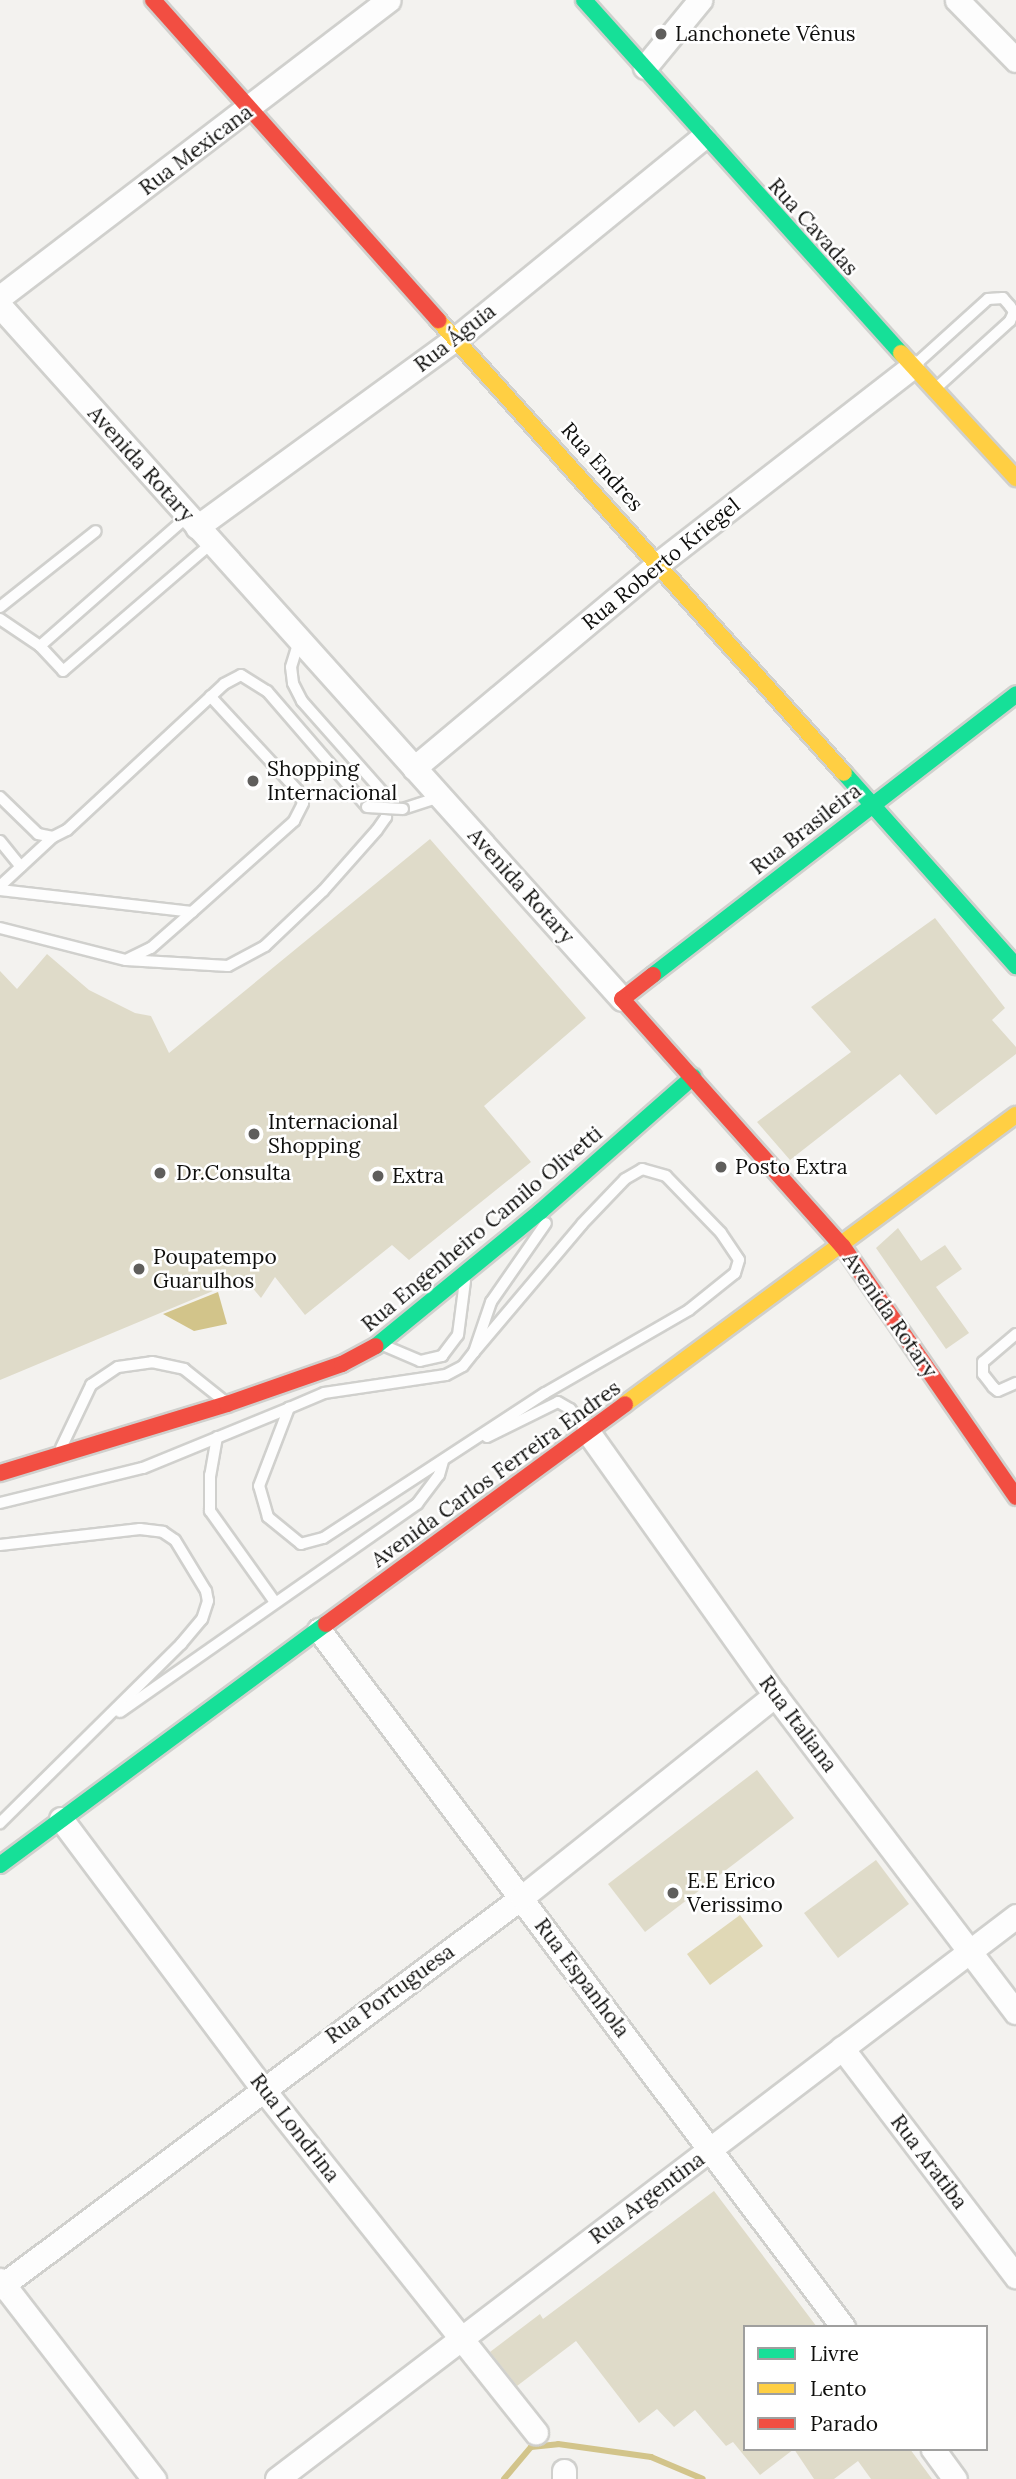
<!DOCTYPE html>
<html>
<head>
<meta charset="utf-8">
<style>
	body { margin:0 }
	#map { position:relative; width:1016px; height:2479px; overflow:hidden; background:#f3f2ef; font-family:Lora,serif }
	div>[style] { position:absolute }
	.green>* { inset:0; background:#e0d8b6 }
	.water>* { inset:0; background:#d2c48a }
	.stream>* { height:6px; margin:-3px; padding:0 3px; transform-origin:3px; border-radius:3px; background:#d2c48a }
	.building>* { inset:0; background:#dfdbc9 }
	.roads { filter:drop-shadow(2px 0 #d0d0cd) drop-shadow(-2px 0 #d0d0cd) drop-shadow(0 2px #d0d0cd) drop-shadow(0 -2px #d0d0cd) }
	.lane>* { height:10px; margin:-5px; padding:0 5px; transform-origin:5px; border-radius:5px; background:#fdfdfd }
	.street>* { height:23px; margin:-11.5px; padding:0 11.5px; transform-origin:11.5px; border-radius:11.5px; background:#fdfdfd }
	.fast>* { height:16px; margin:-8px; padding:0 8px; transform-origin:8px; border-radius:8px; background:#16e098 }
	.slow>* { height:16px; margin:-8px; padding:0 8px; transform-origin:8px; border-radius:8px; background:#ffcf43 }
	.jam>* { height:16px; margin:-8px; padding:0 8px; transform-origin:8px; border-radius:8px; background:#f24e42 }
	.bridges { filter:drop-shadow(2px 0 #d0d0cd) drop-shadow(-2px 0 #d0d0cd) drop-shadow(0 2px #d0d0cd) drop-shadow(0 -2px #d0d0cd) }
	.lane-bridge>* { height:10px; margin:-5px; padding:0 5px; transform-origin:5px; border-radius:5px; background:#fdfdfd }
	.dots>* { width:19px; height:19px; translate:-50% -50%; box-sizing:border-box; border:4px solid #fff; border-radius:50% }
	span { translate:-50% -50%; white-space:nowrap; text-align:center; line-height:1.15; -webkit-text-stroke:5px #fff; paint-order:stroke }
	.poi-label { font-size:21px; color:#0f0f0d }
	.left { translate:0 -50%; text-align:left }
	.street-label { font-size:21px; color:#0f0f0d }
	.legend { position:absolute; left:743px; top:2325px; width:245px; height:126px; box-sizing:border-box; background:#fff; border:2px solid #9f9f9e; margin:0; padding:9px 12px; list-style:none; font-size:21px; color:#0f0f0d }
	.legend li { display:flex; align-items:center; gap:14px; height:35px }
	.legend b { width:35px; border:2px solid #9f9f9e }
</style>
</head>
<body>
<div id="map">
	<div class="green">
		<div style="clip-path:polygon(740px 1915px,763px 1946px,710px 1985px,687px 1954px)"></div>
	</div>
	<div class="water">
		<div style="clip-path:polygon(218px 1292px,227px 1324px,194px 1331px,163px 1314px)"></div>
	</div>
	<div class="stream">
		<div style="left:504px;top:2479px;width:42px;rotate:-49.8deg"></div>
		<div style="left:531px;top:2447px;width:27px;rotate:-6deg"></div>
		<div style="left:558px;top:2444px;width:94px;rotate:8deg"></div>
		<div style="left:651px;top:2457px;width:56px;rotate:22.9deg"></div>
	</div>
	<div class="building">
		<div style="clip-path:polygon(430px 839px,586px 1018px,484px 1106px,531px 1162px,409px 1260px,392px 1245px,305px 1315px,275px 1277px,261px 1298px,244px 1278px,0 1380px,0 971px,17px 989px,47px 954px,89px 990px,135px 1013px,151px 1016px,169px 1053px)"></div>
		<div style="clip-path:polygon(935px 918px,1005px 1008px,992px 1020px,1016px 1047px,1016px 1054px,936px 1115px,900px 1074px,790px 1160px,757px 1122px,851px 1052px,811px 1007px)"></div>
		<div style="clip-path:polygon(898px 1228px,921px 1261px,945px 1245px,962px 1269px,936px 1287px,969px 1333px,946px 1349px,876px 1248px)"></div>
		<div style="clip-path:polygon(757px 1770px,794px 1818px,645px 1932px,608px 1884px)"></div>
		<div style="clip-path:polygon(876px 1860px,909px 1904px,838px 1958px,804px 1913px)"></div>
		<div style="clip-path:polygon(714px 2191px,817px 2327px,745px 2327px,745px 2449px,910px 2449px,932px 2479px,871px 2479px,858px 2461px,834px 2479px,814px 2479px,794px 2449px,760px 2475px,733px 2442px,726px 2446px,695px 2410px,674px 2427px,657px 2409px,639px 2423px,576px 2341px,517px 2386px,490px 2352px,540px 2314px,543px 2319px)"></div>
	</div>
	<div class="roads">
		<div class="lane">
			<div style="left:916px;top:364px;width:97px;rotate:-42.1deg"></div>
			<div style="left:988px;top:299px;width:15px;rotate:-4deg"></div>
			<div style="left:1003px;top:298px;width:11px;rotate:49deg"></div>
			<div style="left:1010px;top:306px;width:7px;rotate:56deg"></div>
			<div style="left:1014px;top:312px;width:10px;rotate:114deg"></div>
			<div style="left:1010px;top:321px;width:100px;rotate:137.8deg"></div>
			<div style="left:0;top:607px;width:122px;rotate:-38.4deg"></div>
			<div style="left:0;top:619px;width:48px;rotate:34deg"></div>
			<div style="left:40px;top:646px;width:197px;rotate:-41.3deg"></div>
			<div style="left:40px;top:646px;width:34px;rotate:47deg"></div>
			<div style="left:63px;top:671px;width:196px;rotate:-40.7deg"></div>
			<div style="left:0;top:797px;width:53px;rotate:44.2deg"></div>
			<div style="left:38px;top:834px;width:15px;rotate:11deg"></div>
			<div style="left:53px;top:837px;width:16px;rotate:-27deg"></div>
			<div style="left:67px;top:830px;width:214px;rotate:-42.9deg"></div>
			<div style="left:224px;top:684px;width:19px;rotate:-28deg"></div>
			<div style="left:241px;top:675px;width:31px;rotate:32deg"></div>
			<div style="left:267px;top:691px;width:153px;rotate:49.2deg"></div>
			<div style="left:403px;top:809px;width:40px;rotate:-18deg"></div>
			<div style="left:0;top:841px;width:33px;rotate:51deg"></div>
			<div style="left:0;top:886px;width:72px;rotate:-42.8deg"></div>
			<div style="left:0;top:890px;width:193px;rotate:6.5deg"></div>
			<div style="left:0;top:928px;width:130px;rotate:14.3deg"></div>
			<div style="left:126px;top:960px;width:102px;rotate:3.4deg"></div>
			<div style="left:228px;top:966px;width:42px;rotate:-28.4deg"></div>
			<div style="left:265px;top:946px;width:80px;rotate:-43.5deg"></div>
			<div style="left:323px;top:891px;width:81px;rotate:-48.5deg"></div>
			<div style="left:377px;top:830px;width:16px;rotate:-55deg"></div>
			<div style="left:386px;top:817px;width:21px;rotate:-90deg"></div>
			<div style="left:386px;top:796px;width:127px;rotate:-131.5deg"></div>
			<div style="left:302px;top:701px;width:20px;rotate:-117deg"></div>
			<div style="left:293px;top:683px;width:16px;rotate:-97deg"></div>
			<div style="left:291px;top:667px;width:28px;rotate:-73deg"></div>
			<div style="left:128px;top:959px;width:25px;rotate:-26deg"></div>
			<div style="left:151px;top:948px;width:55px;rotate:-41.3deg"></div>
			<div style="left:192px;top:912px;width:137px;rotate:-41.7deg"></div>
			<div style="left:294px;top:821px;width:20px;rotate:-63deg"></div>
			<div style="left:303px;top:803px;width:13px;rotate:-113deg"></div>
			<div style="left:298px;top:791px;width:129px;rotate:-132.8deg"></div>
			<div style="left:1016px;top:1334px;width:43px;rotate:139.7deg"></div>
			<div style="left:983px;top:1362px;width:12px;rotate:90deg"></div>
			<div style="left:983px;top:1374px;width:16px;rotate:52deg"></div>
			<div style="left:993px;top:1387px;width:6px;rotate:39deg"></div>
			<div style="left:998px;top:1391px;width:20px;rotate:-24deg"></div>
			<div style="left:385px;top:1346px;width:38px;rotate:23deg"></div>
			<div style="left:420px;top:1361px;width:23px;rotate:-13deg"></div>
			<div style="left:442px;top:1356px;width:26px;rotate:-53deg"></div>
			<div style="left:458px;top:1335px;width:54px;rotate:-82.6deg"></div>
			<div style="left:474px;top:1352px;width:167px;rotate:-49.8deg"></div>
			<div style="left:582px;top:1224px;width:62px;rotate:-46.3deg"></div>
			<div style="left:625px;top:1179px;width:20px;rotate:-30deg"></div>
			<div style="left:642px;top:1169px;width:25px;rotate:16deg"></div>
			<div style="left:666px;top:1176px;width:79px;rotate:46deg"></div>
			<div style="left:721px;top:1233px;width:32px;rotate:56deg"></div>
			<div style="left:739px;top:1260px;width:14px;rotate:107deg"></div>
			<div style="left:735px;top:1273px;width:59px;rotate:141.2deg"></div>
			<div style="left:689px;top:1310px;width:166px;rotate:150deg"></div>
			<div style="left:545px;top:1393px;width:265px;rotate:146.8deg"></div>
			<div style="left:323px;top:1538px;width:23px;rotate:165deg"></div>
			<div style="left:301px;top:1544px;width:43px;rotate:-140.7deg"></div>
			<div style="left:268px;top:1517px;width:32px;rotate:-106deg"></div>
			<div style="left:259px;top:1486px;width:84px;rotate:-69deg"></div>
			<div style="left:289px;top:1408px;width:38px;rotate:-23deg"></div>
			<div style="left:324px;top:1393px;width:123px;rotate:-8.4deg"></div>
			<div style="left:446px;top:1375px;width:19px;rotate:-28deg"></div>
			<div style="left:463px;top:1366px;width:18px;rotate:-52deg"></div>
			<div style="left:474px;top:1352px;width:53px;rotate:-71.2deg"></div>
			<div style="left:491px;top:1302px;width:96px;rotate:-55.2deg"></div>
			<div style="left:217px;top:1437px;width:39px;rotate:100deg"></div>
			<div style="left:210px;top:1475px;width:36px;rotate:90deg"></div>
			<div style="left:210px;top:1511px;width:112px;rotate:54.5deg"></div>
			<div style="left:487px;top:1437px;width:79px;rotate:-26.2deg"></div>
			<div style="left:558px;top:1402px;width:14px;rotate:30deg"></div>
			<div style="left:570px;top:1409px;width:26px;rotate:51deg"></div>
			<div style="left:61px;top:1448px;width:70px;rotate:-64.5deg"></div>
			<div style="left:91px;top:1385px;width:32px;rotate:-34deg"></div>
			<div style="left:118px;top:1367px;width:34px;rotate:-8deg"></div>
			<div style="left:152px;top:1362px;width:33px;rotate:12deg"></div>
			<div style="left:184px;top:1369px;width:50px;rotate:38.5deg"></div>
			<div style="left:0;top:1503px;width:147px;rotate:-13.8deg"></div>
			<div style="left:143px;top:1468px;width:158px;rotate:-22.3deg"></div>
			<div style="left:0;top:1545px;width:141px;rotate:-6.5deg"></div>
			<div style="left:140px;top:1529px;width:23px;rotate:7deg"></div>
			<div style="left:163px;top:1532px;width:14px;rotate:34deg"></div>
			<div style="left:175px;top:1540px;width:60px;rotate:58.7deg"></div>
			<div style="left:206px;top:1591px;width:10px;rotate:79deg"></div>
			<div style="left:208px;top:1601px;width:19px;rotate:108deg"></div>
			<div style="left:202px;top:1619px;width:33px;rotate:130deg"></div>
			<div style="left:181px;top:1644px;width:255px;rotate:135.3deg"></div>
			<div style="left:120px;top:1712px;width:363px;rotate:-35deg"></div>
			<div style="left:417px;top:1504px;width:36px;rotate:-53deg"></div>
			<div style="left:439px;top:1475px;width:15px;rotate:-74deg"></div>
		</div>
		<div class="street">
			<div style="left:957px;top:0;width:84px;rotate:45.5deg"></div>
			<div style="left:645px;top:67px;width:87px;rotate:-50.6deg"></div>
			<div style="left:0;top:297px;width:489px;rotate:-37.4deg"></div>
			<div style="left:0;top:306px;width:931px;rotate:48.09deg"></div>
			<div style="left:197px;top:527px;width:323px;rotate:-36.1deg"></div>
			<div style="left:458px;top:337px;width:316px;rotate:-39.2deg"></div>
			<div style="left:414px;top:768px;width:319px;rotate:-39.9deg"></div>
			<div style="left:659px;top:563px;width:320px;rotate:-37.8deg"></div>
			<div style="left:588px;top:1432px;width:323px;rotate:54.6deg"></div>
			<div style="left:775px;top:1695px;width:398px;rotate:52.8deg"></div>
			<div style="left:319px;top:1630px;width:872px;rotate:53.06deg"></div>
			<div style="left:61px;top:1819px;width:336px;rotate:53.2deg"></div>
			<div style="left:262px;top:2088px;width:440px;rotate:51.5deg"></div>
			<div style="left:842px;top:2048px;width:287px;rotate:52.7deg"></div>
			<div style="left:0;top:2280px;width:252px;rotate:52.3deg"></div>
			<div style="left:0;top:2287px;width:652px;rotate:-36.76deg"></div>
			<div style="left:522px;top:1897px;width:324px;rotate:-38.6deg"></div>
			<div style="left:933px;top:2449px;width:37px;rotate:54deg"></div>
			<div style="left:564px;top:2471px;width:8px;rotate:90deg"></div>
			<div style="left:277px;top:2479px;width:929px;rotate:-37.3deg"></div>
		</div>
		<div class="fast">
			<div style="left:584px;top:0;width:474px;rotate:48.1deg"></div>
			<div style="left:844px;top:773px;width:259px;rotate:48.3deg"></div>
			<div style="left:653px;top:975px;width:459px;rotate:-37.7deg"></div>
			<div style="left:376px;top:1346px;width:213px;rotate:-39.3deg"></div>
			<div style="left:541px;top:1211px;width:203px;rotate:-41.4deg"></div>
			<div style="left:0;top:1865px;width:405px;rotate:-36.5deg"></div>
		</div>
		<div class="slow">
			<div style="left:438px;top:320px;width:608px;rotate:48.13deg"></div>
			<div style="left:901px;top:353px;width:170px;rotate:47.4deg"></div>
			<div style="left:625px;top:1404px;width:486px;rotate:-36.5deg"></div>
		</div>
		<div class="jam">
			<div style="left:153px;top:0;width:429px;rotate:48.3deg"></div>
			<div style="left:653px;top:975px;width:39px;rotate:142deg"></div>
			<div style="left:622px;top:999px;width:332px;rotate:48.3deg"></div>
			<div style="left:843px;top:1247px;width:304px;rotate:55.3deg"></div>
			<div style="left:0;top:1473px;width:237px;rotate:-16.9deg"></div>
			<div style="left:227px;top:1404px;width:122px;rotate:-19.2deg"></div>
			<div style="left:342px;top:1364px;width:38px;rotate:-28deg"></div>
			<div style="left:326px;top:1624px;width:371px;rotate:-36.3deg"></div>
		</div>
	</div>
	<div class="bridges">
		<div class="lane-bridge">
			<div style="left:367px;top:807px;width:36px;rotate:3deg"></div>
		</div>
	</div>
	<div class="dots">
		<div style="left:661px;top:34px;background:#5f5e5c"></div>
		<div style="left:253px;top:781px;background:#5f5e5c"></div>
		<div style="left:254px;top:1134px;background:#5f5e5c"></div>
		<div style="left:721px;top:1167px;background:#5f5e5c"></div>
		<div style="left:160px;top:1173px;background:#5f5e5c"></div>
		<div style="left:378px;top:1176px;background:#5f5e5c"></div>
		<div style="left:139px;top:1269px;background:#5f5e5c"></div>
		<div style="left:673px;top:1893px;background:#5f5e5c"></div>
	</div>
	<div class="poi-label">
		<span class="left" style="left:675px;top:34px">Lanchonete Vênus</span>
		<span class="left" style="left:267px;top:781px">Shopping<br>Internacional</span>
		<span class="left" style="left:268px;top:1134px">Internacional<br>Shopping</span>
		<span class="left" style="left:735px;top:1167px">Posto Extra</span>
		<span class="left" style="left:176px;top:1173px">Dr.Consulta</span>
		<span class="left" style="left:392px;top:1176px">Extra</span>
		<span class="left" style="left:153px;top:1269px">Poupatempo<br>Guarulhos</span>
		<span class="left" style="left:687px;top:1893px">E.E Erico<br>Verissimo</span>
	</div>
	<div class="street-label">
		<span style="left:196px;top:150px;rotate:-37deg">Rua Mexicana</span>
		<span style="left:813px;top:227px;rotate:48deg">Rua Cavadas</span>
		<span style="left:455px;top:338px;rotate:-38deg">Rua Águia</span>
		<span style="left:141px;top:464px;rotate:48deg">Avenida Rotary</span>
		<span style="left:602px;top:467px;rotate:48deg">Rua Endres</span>
		<span style="left:661px;top:564px;rotate:-39deg">Rua Roberto Kriegel</span>
		<span style="left:806px;top:829px;rotate:-38deg">Rua Brasileira</span>
		<span style="left:521px;top:886px;rotate:48deg">Avenida Rotary</span>
		<span style="left:482px;top:1229px;rotate:-40deg">Rua Engenheiro Camilo Olivetti</span>
		<span style="left:890px;top:1315px;rotate:55deg">Avenida Rotary</span>
		<span style="left:496px;top:1474px;rotate:-36deg">Avenida Carlos Ferreira Endres</span>
		<span style="left:798px;top:1724px;rotate:53deg">Rua Italiana</span>
		<span style="left:582px;top:1978px;rotate:53deg">Rua Espanhola</span>
		<span style="left:390px;top:1994px;rotate:-36deg">Rua Portuguesa</span>
		<span style="left:295px;top:2128px;rotate:52deg">Rua Londrina</span>
		<span style="left:929px;top:2162px;rotate:53deg">Rua Aratiba</span>
		<span style="left:647px;top:2198px;rotate:-37deg">Rua Argentina</span>
	</div>
	<ul class="legend">
	<li><b style="height:9px;background:#16e098"></b>Livre</li>
	<li><b style="height:9px;background:#ffcf43"></b>Lento</li>
	<li><b style="height:9px;background:#f24e42"></b>Parado</li>
	</ul>
</div>
</body>
</html>
